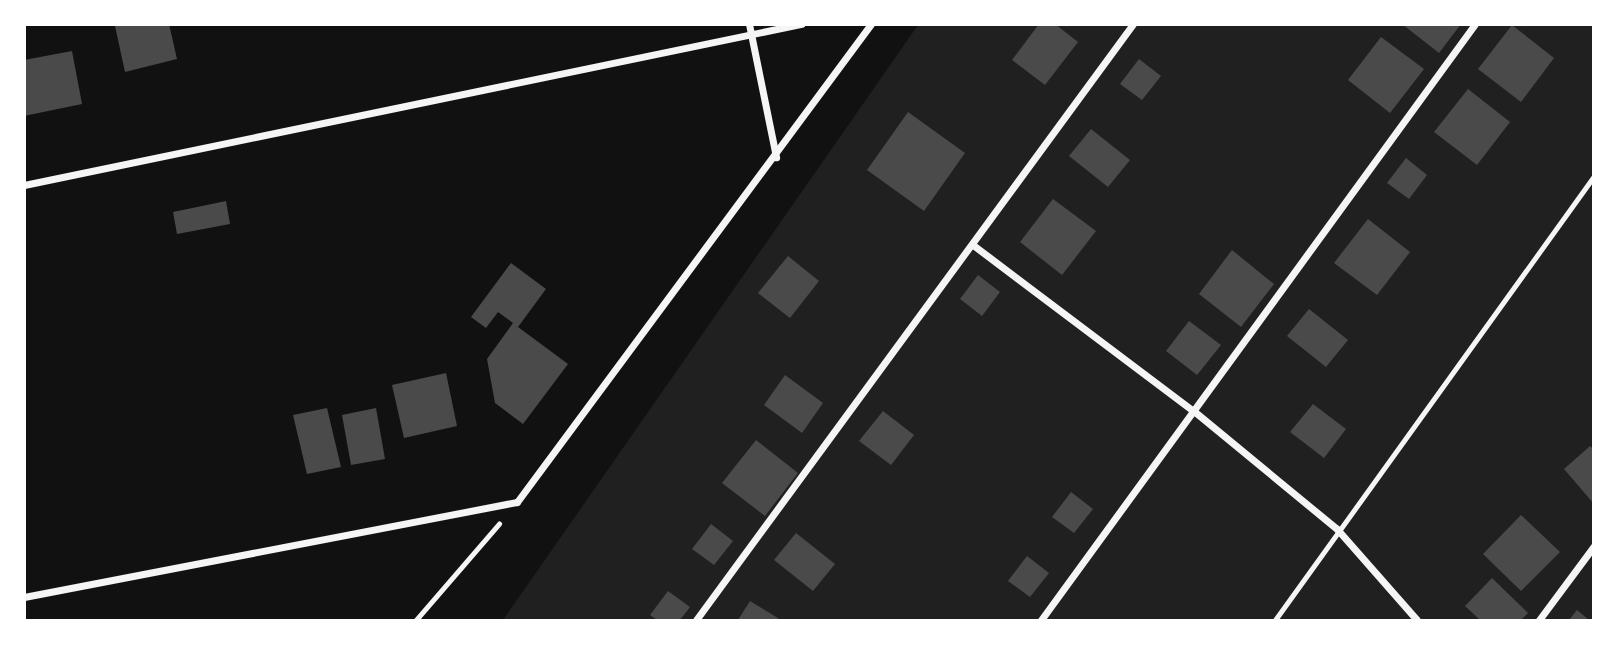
<!DOCTYPE html>
<html>
<head>
<meta charset="utf-8">
<style>
	body { margin:0 }
	#map { position:relative; width:1618px; height:645px; overflow:hidden; background:#111; font-family:Inter,sans-serif }
	div>[style] { position:absolute }
	.green>* { inset:0; background:#202020 }
	.building>* { inset:0; background:#4a4a4a }
	.path>* { height:4.5px; margin:-2.25px; padding:0 2.25px; transform-origin:2.25px; border-radius:2.25px; background:#f5f5f5 }
	.service>* { height:5px; margin:-2.5px; padding:0 2.5px; transform-origin:2.5px; border-radius:2.5px; background:#f5f5f5 }
	.minor>* { height:7px; margin:-3.5px; padding:0 3.5px; transform-origin:3.5px; border-radius:3.5px; background:#f5f5f5 }
	span { translate:-50% -50%; white-space:nowrap; text-align:center; line-height:1.15; -webkit-text-stroke:6px #fff; paint-order:stroke }
	.frame { position:absolute; inset:0; border:26px solid #fff; pointer-events:none }
</style>
</head>
<body>
<div id="map">
	<div class="green">
		<div style="clip-path:polygon(918px 25px,1593px 25px,1593px 620px,503px 620px)"></div>
	</div>
	<div class="building">
		<div style="clip-path:polygon(169px 24px,177px 59px,125px 72px,115px 26px)"></div>
		<div style="clip-path:polygon(1039px 24px,1055px 24px,1078px 42px,1045px 85px,1012px 60px)"></div>
		<div style="clip-path:polygon(1402px 24px,1461px 24px,1439px 53px)"></div>
		<div style="clip-path:polygon(1512px 25px,1554px 58px,1521px 102px,1478px 69px)"></div>
		<div style="clip-path:polygon(1381px 37px,1424px 69px,1390px 113px,1348px 80px)"></div>
		<div style="clip-path:polygon(72px 51px,82px 104px,24px 116px,24px 60px)"></div>
		<div style="clip-path:polygon(1139px 59px,1161px 76px,1142px 100px,1120px 84px)"></div>
		<div style="clip-path:polygon(1468px 89px,1510px 122px,1477px 165px,1434px 132px)"></div>
		<div style="clip-path:polygon(908px 112px,965px 153px,924px 211px,867px 170px)"></div>
		<div style="clip-path:polygon(1091px 129px,1130px 160px,1108px 187px,1069px 156px)"></div>
		<div style="clip-path:polygon(1406px 158px,1427px 175px,1409px 199px,1387px 183px)"></div>
		<div style="clip-path:polygon(1053px 199px,1096px 231px,1062px 275px,1020px 242px)"></div>
		<div style="clip-path:polygon(226px 201px,230px 224px,177px 234px,173px 212px)"></div>
		<div style="clip-path:polygon(1368px 219px,1410px 252px,1377px 295px,1334px 263px)"></div>
		<div style="clip-path:polygon(1232px 250px,1274px 284px,1241px 327px,1199px 294px)"></div>
		<div style="clip-path:polygon(788px 256px,819px 281px,790px 318px,758px 293px)"></div>
		<div style="clip-path:polygon(511px 263px,546px 289px,518px 327px,568px 364px,523px 424px,495px 403px,487px 359px,513px 323px,498px 312px,486px 328px,471px 317px)"></div>
		<div style="clip-path:polygon(978px 275px,1000px 292px,982px 316px,960px 299px)"></div>
		<div style="clip-path:polygon(1309px 309px,1348px 340px,1326px 367px,1287px 336px)"></div>
		<div style="clip-path:polygon(1189px 321px,1221px 345px,1197px 375px,1166px 351px)"></div>
		<div style="clip-path:polygon(446px 373px,457px 426px,404px 438px,392px 385px)"></div>
		<div style="clip-path:polygon(785px 375px,823px 403px,802px 433px,764px 405px)"></div>
		<div style="clip-path:polygon(1313px 404px,1346px 429px,1324px 458px,1290px 432px)"></div>
		<div style="clip-path:polygon(327px 408px,341px 467px,307px 474px,293px 415px)"></div>
		<div style="clip-path:polygon(376px 408px,385px 459px,351px 465px,342px 415px)"></div>
		<div style="clip-path:polygon(883px 411px,914px 435px,891px 465px,859px 441px)"></div>
		<div style="clip-path:polygon(756px 440px,798px 473px,765px 516px,722px 483px)"></div>
		<div style="clip-path:polygon(1590px 446px,1594px 450px,1594px 504px,1564px 469px)"></div>
		<div style="clip-path:polygon(1071px 492px,1093px 509px,1074px 533px,1052px 517px)"></div>
		<div style="clip-path:polygon(1521px 515px,1560px 552px,1521px 591px,1483px 554px)"></div>
		<div style="clip-path:polygon(711px 524px,733px 541px,714px 565px,692px 549px)"></div>
		<div style="clip-path:polygon(796px 533px,835px 564px,813px 591px,774px 560px)"></div>
		<div style="clip-path:polygon(1027px 556px,1049px 573px,1030px 597px,1008px 581px)"></div>
		<div style="clip-path:polygon(1492px 578px,1528px 613px,1521px 620px,1480px 620px,1465px 606px)"></div>
		<div style="clip-path:polygon(668px 591px,690px 607px,680px 620px,657px 620px,650px 615px)"></div>
		<div style="clip-path:polygon(750px 601px,781px 620px,738px 620px)"></div>
		<div style="clip-path:polygon(1577px 610px,1589px 620px,1569px 620px)"></div>
	</div>
	<div class="path">
		<div style="left:416px;top:620px;width:127px;rotate:-49.2deg"></div>
	</div>
	<div class="service">
		<div style="left:1275px;top:620px;width:547px;rotate:-54.3deg"></div>
	</div>
	<div class="minor">
		<div style="left:749px;top:24px;width:136px;rotate:78.5deg"></div>
		<div style="left:24px;top:185px;width:794px;rotate:-11.71deg"></div>
		<div style="left:973px;top:245px;width:278px;rotate:37deg"></div>
		<div style="left:1195px;top:412px;width:184px;rotate:39.5deg"></div>
		<div style="left:1337px;top:529px;width:121px;rotate:48.7deg"></div>
		<div style="left:24px;top:597px;width:502px;rotate:-10.91deg"></div>
		<div style="left:517px;top:502px;width:595px;rotate:-53.48deg"></div>
		<div style="left:696px;top:620px;width:739px;rotate:-53.75deg"></div>
		<div style="left:1041px;top:620px;width:737px;rotate:-53.94deg"></div>
		<div style="left:1539px;top:620px;width:92px;rotate:-53.4deg"></div>
	</div>
	<div class="frame"></div>
</div>
</body>
</html>
